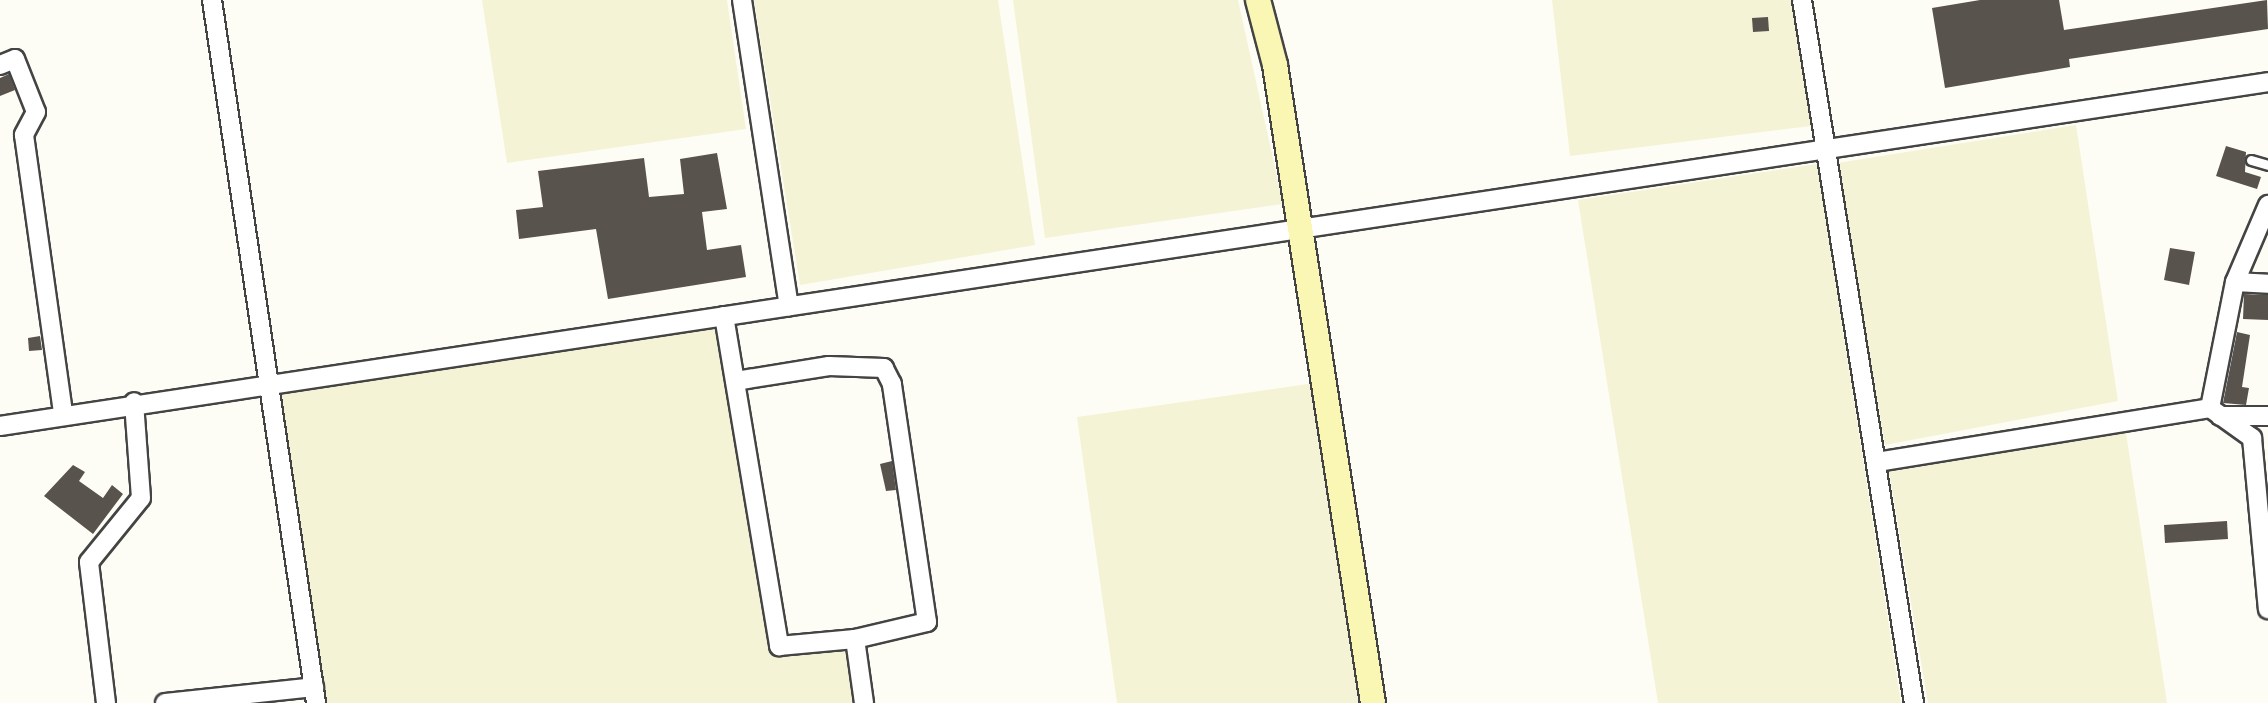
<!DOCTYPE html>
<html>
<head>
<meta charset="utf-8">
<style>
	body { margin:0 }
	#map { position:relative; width:2268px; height:703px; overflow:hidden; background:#fefdf5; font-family:"Times New Roman",serif }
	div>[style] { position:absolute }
	.farmland>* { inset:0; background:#f4f3d6 }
	.building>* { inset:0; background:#59534e }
	.roads { filter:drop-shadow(2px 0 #444) drop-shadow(-2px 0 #444) drop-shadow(0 2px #444) drop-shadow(0 -2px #444) }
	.lane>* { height:9px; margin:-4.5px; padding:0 4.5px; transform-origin:4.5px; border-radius:4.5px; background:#fff }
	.street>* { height:18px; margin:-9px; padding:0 9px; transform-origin:9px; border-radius:9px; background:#fff }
	.secondary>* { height:24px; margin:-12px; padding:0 12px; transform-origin:12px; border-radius:12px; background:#faf7b5 }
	span { translate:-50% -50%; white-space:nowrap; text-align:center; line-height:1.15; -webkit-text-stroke:7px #fff; paint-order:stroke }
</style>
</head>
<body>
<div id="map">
	<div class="farmland">
		<div style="clip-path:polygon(482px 0,727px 0,746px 129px,507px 163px)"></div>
		<div style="clip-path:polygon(754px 0,998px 0,1035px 245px,800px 285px)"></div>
		<div style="clip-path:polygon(1013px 0,1238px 0,1283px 204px,1045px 238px)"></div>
		<div style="clip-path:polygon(1552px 0,1792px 0,1811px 126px,1570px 156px)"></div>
		<div style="clip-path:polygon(2076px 125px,2118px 401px,1885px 445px,1837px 163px)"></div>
		<div style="clip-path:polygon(1817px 164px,1901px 703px,1658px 703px,1578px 200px)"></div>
		<div style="clip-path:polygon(724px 316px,779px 646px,855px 639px,864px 703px,311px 703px,266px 385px)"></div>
		<div style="clip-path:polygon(1315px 383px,1363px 703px,1117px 703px,1077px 417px)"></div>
		<div style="clip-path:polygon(2126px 433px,2167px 703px,1928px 703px,1889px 472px)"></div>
	</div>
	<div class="building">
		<div style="clip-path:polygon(1980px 0,2059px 0,2064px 30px,2267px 0,2268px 29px,2069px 59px,2070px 67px,1945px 88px,1932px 8px)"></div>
		<div style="clip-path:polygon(1768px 17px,1769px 31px,1753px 32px,1752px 18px)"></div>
		<div style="clip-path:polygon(9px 74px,15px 90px,0 96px,0 78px)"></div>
		<div style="clip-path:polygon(2226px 146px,2246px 152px,2245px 172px,2261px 177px,2257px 189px,2216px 176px)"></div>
		<div style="clip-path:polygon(717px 153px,727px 209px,702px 212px,707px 250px,741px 245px,746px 277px,608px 299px,596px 229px,519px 239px,516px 210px,543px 207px,538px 171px,644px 158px,649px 197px,684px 194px,680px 159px)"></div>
		<div style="clip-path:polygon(2170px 248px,2195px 252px,2189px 285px,2164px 280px)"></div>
		<div style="clip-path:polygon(2244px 294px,2268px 295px,2268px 320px,2243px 319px)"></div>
		<div style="clip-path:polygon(2237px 332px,2250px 335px,2242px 387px,2249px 388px,2246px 405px,2223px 403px)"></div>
		<div style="clip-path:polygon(40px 336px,42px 350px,29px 351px,28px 338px)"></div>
		<div style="clip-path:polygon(892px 461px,896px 490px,886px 491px,880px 464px)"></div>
		<div style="clip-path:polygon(73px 465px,85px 472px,79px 481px,103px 498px,112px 485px,123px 494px,93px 534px,44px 496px)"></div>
		<div style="clip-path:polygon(2227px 521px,2228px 539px,2165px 543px,2164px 525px)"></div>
	</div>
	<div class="roads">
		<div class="lane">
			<div style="left:2251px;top:160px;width:18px;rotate:16deg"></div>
		</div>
		<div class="street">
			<div style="left:212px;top:0;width:711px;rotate:81.58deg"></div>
			<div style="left:742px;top:0;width:310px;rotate:81.3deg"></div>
			<div style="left:1802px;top:0;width:712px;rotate:80.95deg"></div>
			<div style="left:0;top:65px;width:16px;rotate:-22deg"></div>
			<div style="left:15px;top:59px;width:57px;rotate:68.4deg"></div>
			<div style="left:36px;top:112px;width:26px;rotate:118deg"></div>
			<div style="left:24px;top:135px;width:282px;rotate:82deg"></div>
			<div style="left:2235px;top:282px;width:33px;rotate:3deg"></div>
			<div style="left:724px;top:316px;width:335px;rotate:80.5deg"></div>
			<div style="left:779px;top:646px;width:76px;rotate:-5.3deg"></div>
			<div style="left:855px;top:639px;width:74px;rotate:-13.3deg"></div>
			<div style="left:927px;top:622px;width:241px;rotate:-98.4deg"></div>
			<div style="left:892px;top:384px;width:18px;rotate:-117deg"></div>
			<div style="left:884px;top:368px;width:55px;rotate:-177.9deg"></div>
			<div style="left:829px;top:366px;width:95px;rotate:170.9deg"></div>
			<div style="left:2210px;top:408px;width:128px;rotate:-78.8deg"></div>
			<div style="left:2235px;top:282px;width:84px;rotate:-66.8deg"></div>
			<div style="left:2220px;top:416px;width:48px"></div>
			<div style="left:0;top:426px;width:2294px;rotate:-8.62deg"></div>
			<div style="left:1877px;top:462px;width:337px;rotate:-9.2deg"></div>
			<div style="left:2210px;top:408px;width:52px;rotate:35.5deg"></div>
			<div style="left:2252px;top:438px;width:172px;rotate:84.7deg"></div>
			<div style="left:855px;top:639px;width:65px;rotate:82deg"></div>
			<div style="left:106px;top:703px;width:142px;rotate:-96.9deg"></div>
			<div style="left:89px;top:562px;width:82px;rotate:-50.9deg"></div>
			<div style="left:141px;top:498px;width:96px;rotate:-94.2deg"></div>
			<div style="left:165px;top:703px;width:150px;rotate:-6.1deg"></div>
		</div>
		<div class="secondary">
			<div style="left:1258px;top:0;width:67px;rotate:75.3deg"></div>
			<div style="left:1275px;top:65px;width:645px;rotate:81.27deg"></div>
		</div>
	</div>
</div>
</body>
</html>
